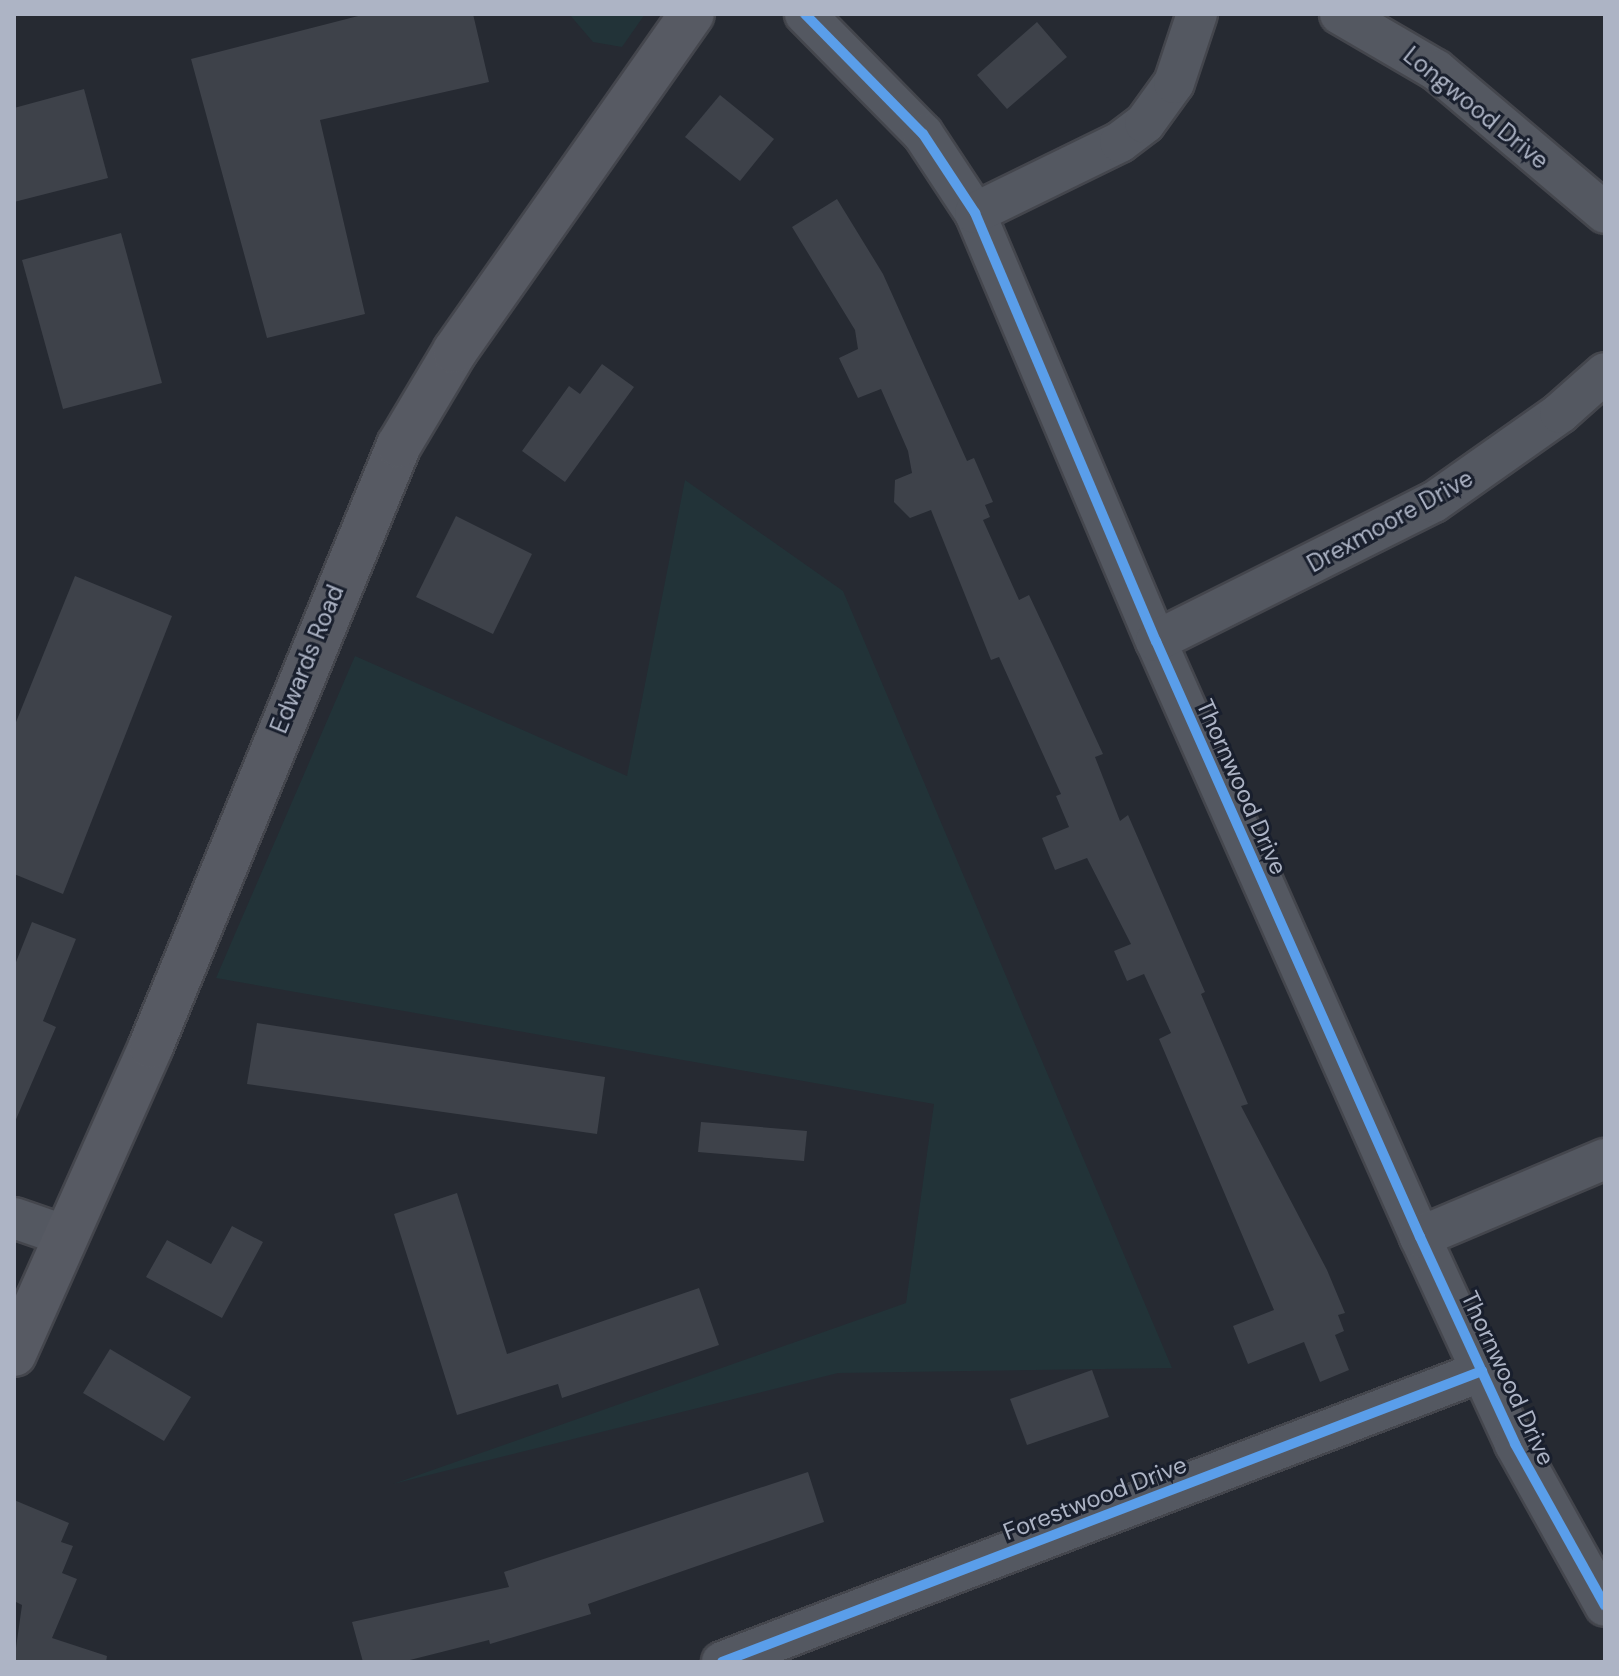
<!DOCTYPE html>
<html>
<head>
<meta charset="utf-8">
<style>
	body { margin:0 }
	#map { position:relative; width:1619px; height:1676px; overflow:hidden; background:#262a32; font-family:"DM Sans",sans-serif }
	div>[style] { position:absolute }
	.green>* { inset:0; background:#223338 }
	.building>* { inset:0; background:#3e424a }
	.roads { filter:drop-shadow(2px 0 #44464d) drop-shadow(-2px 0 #44464d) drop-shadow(0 2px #44464d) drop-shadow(0 -2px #44464d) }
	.minor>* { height:40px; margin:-20px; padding:0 20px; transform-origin:20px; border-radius:20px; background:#545861 }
	.major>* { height:44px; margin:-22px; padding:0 22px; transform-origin:22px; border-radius:22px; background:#575a63 }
	.cycleway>* { height:10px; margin:-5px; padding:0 5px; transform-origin:5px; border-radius:5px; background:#5a9eea }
	span { translate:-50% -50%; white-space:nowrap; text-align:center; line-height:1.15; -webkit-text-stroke:6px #191f2d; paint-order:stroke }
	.street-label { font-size:24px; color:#adb4c5 }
	.frame { position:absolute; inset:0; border:16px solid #adb4c5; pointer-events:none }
</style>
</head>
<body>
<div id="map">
	<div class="green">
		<div style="clip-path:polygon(569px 14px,645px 14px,622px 47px,593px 42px)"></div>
		<div style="clip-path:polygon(685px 480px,843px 591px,1172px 1368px,838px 1373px,393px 1484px,906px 1303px,934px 1104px,216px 978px,355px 656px,627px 776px)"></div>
	</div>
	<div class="building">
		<div style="clip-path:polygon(366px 14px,473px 14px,489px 82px,320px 120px,365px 314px,267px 338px,191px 59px)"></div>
		<div style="clip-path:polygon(1037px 22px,1067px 57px,1007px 109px,977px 75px)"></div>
		<div style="clip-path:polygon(84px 89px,108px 178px,14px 202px,14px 108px)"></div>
		<div style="clip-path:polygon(720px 95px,774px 139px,740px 181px,685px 137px)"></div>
		<div style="clip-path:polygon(837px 199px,883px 274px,967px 461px,974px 458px,993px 502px,985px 505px,990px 517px,983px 520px,1019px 600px,1029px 595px,1061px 663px,1103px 754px,1095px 757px,1120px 821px,1128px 815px,1205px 992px,1201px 994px,1248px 1104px,1241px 1106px,1327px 1270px,1345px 1313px,1338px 1315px,1344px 1331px,1335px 1335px,1349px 1370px,1320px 1382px,1304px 1342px,1248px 1364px,1233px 1326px,1274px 1310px,1159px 1039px,1171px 1033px,1144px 974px,1127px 981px,1114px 951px,1131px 944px,1087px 858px,1055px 870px,1042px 838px,1069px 827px,1056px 796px,1061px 794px,999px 657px,991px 660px,931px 510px,910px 518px,894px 502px,895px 480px,912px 473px,908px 451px,881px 389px,858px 398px,839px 358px,858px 349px,855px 330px,792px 227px)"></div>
		<div style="clip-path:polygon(121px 233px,162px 383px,63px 409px,22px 260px)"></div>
		<div style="clip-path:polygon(602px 364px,634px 387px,565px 482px,522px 451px,569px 386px,580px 394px)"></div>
		<div style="clip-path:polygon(456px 516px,532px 554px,493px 634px,416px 597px)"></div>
		<div style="clip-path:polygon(75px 576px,172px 616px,63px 894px,14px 874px,14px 727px)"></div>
		<div style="clip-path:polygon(32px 922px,76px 939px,43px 1021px,56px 1027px,14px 1124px,14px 967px)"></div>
		<div style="clip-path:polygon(257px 1023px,605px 1077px,597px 1134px,247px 1084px)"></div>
		<div style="clip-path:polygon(701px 1122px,807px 1131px,804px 1161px,698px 1152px)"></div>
		<div style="clip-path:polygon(457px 1193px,507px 1354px,699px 1288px,719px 1345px,562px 1398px,558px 1384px,457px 1415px,394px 1214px)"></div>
		<div style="clip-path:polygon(232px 1226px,263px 1242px,222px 1318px,146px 1277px,167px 1240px,211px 1264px)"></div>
		<div style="clip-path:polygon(110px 1349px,191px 1397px,164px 1441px,83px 1393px)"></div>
		<div style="clip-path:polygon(1092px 1370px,1109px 1417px,1027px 1445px,1010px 1399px)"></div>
		<div style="clip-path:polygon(808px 1472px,824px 1522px,588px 1604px,591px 1614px,490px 1644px,489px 1640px,402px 1662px,363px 1662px,352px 1622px,509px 1587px,504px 1572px)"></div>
		<div style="clip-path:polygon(14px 1500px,69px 1523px,61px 1542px,73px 1546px,62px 1573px,77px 1579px,52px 1638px,107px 1656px,106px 1662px,14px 1662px,22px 1605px,14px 1601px)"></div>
	</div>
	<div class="roads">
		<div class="minor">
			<div style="left:805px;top:14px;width:168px;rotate:45.5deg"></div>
			<div style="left:923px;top:134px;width:95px;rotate:56.6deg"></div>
			<div style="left:975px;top:213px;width:465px;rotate:67.1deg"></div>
			<div style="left:1156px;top:641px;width:652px;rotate:66.11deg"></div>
			<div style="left:1420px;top:1237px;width:228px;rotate:65.3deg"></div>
			<div style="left:1515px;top:1444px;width:185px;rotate:60.9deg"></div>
			<div style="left:1340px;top:14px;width:111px;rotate:30.3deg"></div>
			<div style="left:1436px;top:70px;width:221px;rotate:40.2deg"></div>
			<div style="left:975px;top:213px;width:161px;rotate:-26.1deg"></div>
			<div style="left:1120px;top:142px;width:31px;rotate:-37deg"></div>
			<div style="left:1145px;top:123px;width:49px;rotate:-54.1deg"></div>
			<div style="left:1174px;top:83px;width:73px;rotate:-71.6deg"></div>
			<div style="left:1156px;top:641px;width:311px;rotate:-26.6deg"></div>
			<div style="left:1434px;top:502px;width:154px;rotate:-35.2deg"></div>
			<div style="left:1560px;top:413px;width:60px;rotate:-41.6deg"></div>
			<div style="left:14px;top:1218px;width:55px;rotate:19.1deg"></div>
			<div style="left:1420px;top:1237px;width:201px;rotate:-22.9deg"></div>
			<div style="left:722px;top:1662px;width:814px;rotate:-20.95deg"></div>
		</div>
		<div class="major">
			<div style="left:14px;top:1354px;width:337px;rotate:-66deg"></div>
			<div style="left:151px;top:1046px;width:650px;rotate:-67.58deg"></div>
			<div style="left:399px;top:445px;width:109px;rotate:-59.2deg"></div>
			<div style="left:455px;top:351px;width:412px;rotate:-54.9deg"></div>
		</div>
	</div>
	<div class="cycleway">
		<div style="left:805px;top:14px;width:168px;rotate:45.5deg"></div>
		<div style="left:923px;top:134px;width:95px;rotate:56.6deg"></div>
		<div style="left:975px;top:213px;width:465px;rotate:67.1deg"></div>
		<div style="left:1156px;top:641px;width:652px;rotate:66.11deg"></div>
		<div style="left:1420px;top:1237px;width:228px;rotate:65.3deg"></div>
		<div style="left:1515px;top:1444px;width:185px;rotate:60.9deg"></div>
		<div style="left:722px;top:1662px;width:814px;rotate:-20.95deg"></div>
	</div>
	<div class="street-label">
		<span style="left:1476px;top:108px;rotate:39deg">Longwood Drive</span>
		<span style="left:1390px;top:521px;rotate:-29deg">Drexmoore Drive</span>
		<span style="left:307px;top:659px;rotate:-68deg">Edwards Road</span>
		<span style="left:1242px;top:787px;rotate:66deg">Thornwood Drive</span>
		<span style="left:1508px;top:1378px;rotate:65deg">Thornwood Drive</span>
		<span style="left:1095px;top:1498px;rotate:-21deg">Forestwood Drive</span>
	</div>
	<div class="frame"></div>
</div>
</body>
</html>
